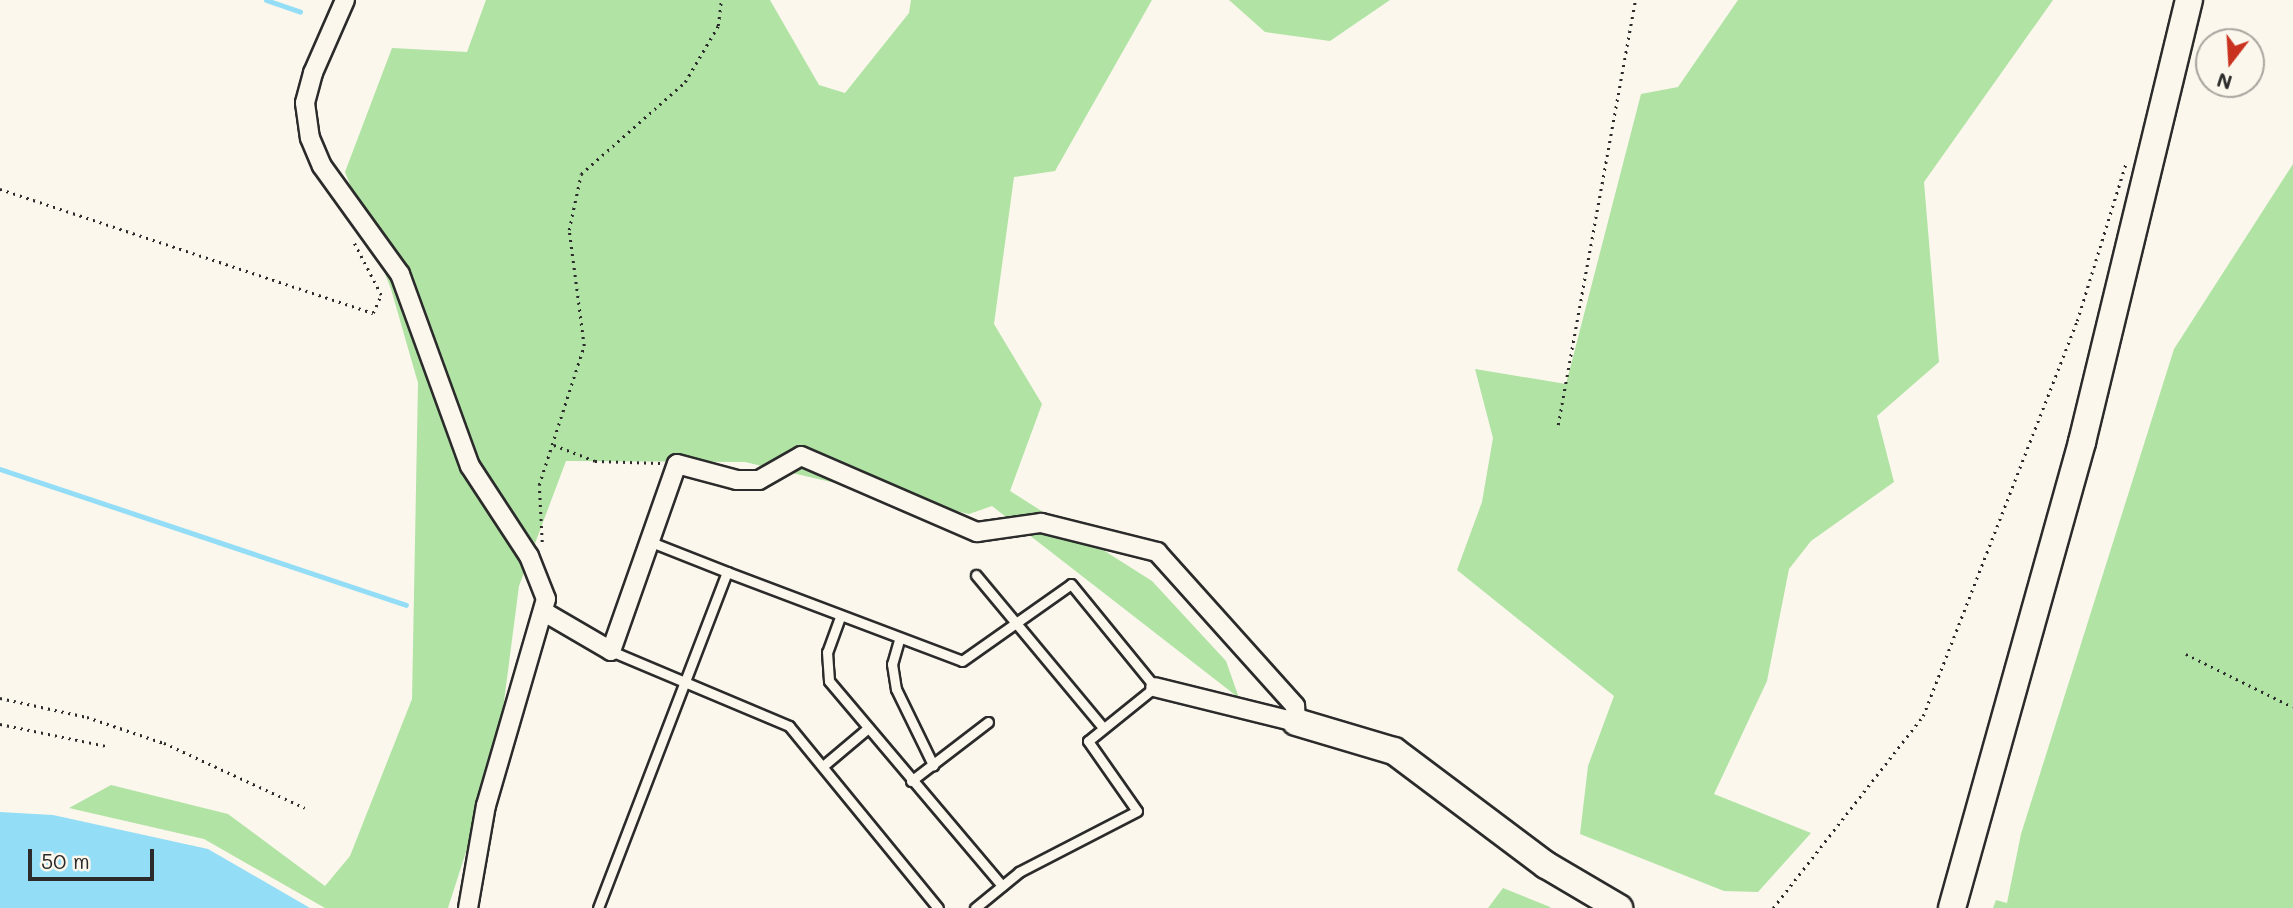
<!DOCTYPE html>
<html>
<head>
<meta charset="utf-8">
<style>
	body { margin:0 }
	#map { position:relative; width:2293px; height:908px; overflow:hidden; background:#fbf7ec; font-family:Mali,sans-serif }
	div>[style] { position:absolute }
	.green>* { inset:0; background:#b0e3a4 }
	.water>* { inset:0; background:#94ddf6 }
	.stream>* { height:5px; margin:-2.5px; padding:0 2.5px; transform-origin:2.5px; border-radius:2.5px; background:#94ddf6 }
	.path>* { height:2.5px; margin-top:-1.25px; transform-origin:0; background:repeating-linear-gradient(90deg,#2b2b2b 0 2px,transparent 0 7px) }
	.roads { filter:drop-shadow(2px 0 #2b2b2b) drop-shadow(-2px 0 #2b2b2b) drop-shadow(0 2px #2b2b2b) drop-shadow(0 -2px #2b2b2b) }
	.lane>* { height:9px; margin:-4.5px; padding:0 4.5px; transform-origin:4.5px; border-radius:4.5px; background:#fbf7ec }
	.street>* { height:18px; margin:-9px; padding:0 9px; transform-origin:9px; border-radius:9px; background:#fbf7ec }
	.secondary>* { height:26px; margin:-13px; padding:0 13px; transform-origin:13px; border-radius:13px; background:#fbf7ec }
	span { translate:-50% -50%; white-space:nowrap; text-align:center; line-height:1.15; -webkit-text-stroke:7px #fbf7ec; paint-order:stroke }
	.north { position:absolute; left:2195px; top:28px; width:70px; height:70px; box-sizing:border-box; background:#fbf7ec; border:2px solid #a8a59f; border-radius:50%; rotate:197deg; font-size:19px; font-weight:700; line-height:28px; text-align:center; color:#2b2b2b }
	.north::after { content:''; display:block; margin:auto; width:24px; height:32px; background:#c8321e; clip-path:polygon(50% 0,100% 100%,50% 72%,0 100%) }
	.scale { position:absolute; left:28px; top:849px; width:126px; height:32px; box-sizing:border-box; border:4px solid #2b2b2b; border-top:0; padding-left:9px; font-size:21px; line-height:24px; white-space:nowrap; color:#2b2b2b; -webkit-text-stroke:5px #fbf7ec; paint-order:stroke }
</style>
</head>
<body>
<div id="map">
	<div class="green">
		<div style="clip-path:polygon(486px 0,770px 0,819px 85px,845px 93px,909px 13px,911px 0,1152px 0,1055px 171px,1014px 177px,994px 324px,1042px 404px,1010px 491px,1152px 581px,1226px 661px,1239px 698px,992px 506px,969px 514px,745px 462px,566px 461px,519px 586px,497px 755px,448px 908px,325px 908px,204px 839px,69px 808px,111px 785px,228px 814px,325px 886px,350px 856px,412px 699px,418px 383px,391px 289px,345px 172px,392px 48px,467px 52px)"></div>
		<div style="clip-path:polygon(1229px 0,1390px 0,1330px 41px,1265px 32px)"></div>
		<div style="clip-path:polygon(1738px 0,2053px 0,1924px 182px,1939px 362px,1877px 416px,1894px 482px,1811px 541px,1789px 569px,1767px 681px,1714px 794px,1811px 833px,1758px 892px,1724px 891px,1580px 834px,1588px 766px,1614px 696px,1457px 570px,1482px 502px,1493px 438px,1475px 369px,1566px 384px,1641px 94px,1678px 87px)"></div>
		<div style="clip-path:polygon(2293px 164px,2293px 908px,1993px 908px,1996px 900px,2007px 903px,2021px 834px,2174px 349px)"></div>
		<div style="clip-path:polygon(1503px 888px,1550px 907px,1551px 908px,1488px 908px)"></div>
	</div>
	<div class="water">
		<div style="clip-path:polygon(0 812px,53px 815px,208px 849px,310px 908px,0 908px)"></div>
	</div>
	<div class="stream">
		<div style="left:266px;top:0;width:36px;rotate:19deg"></div>
		<div style="left:0;top:469px;width:428px;rotate:18.5deg"></div>
	</div>
	<div class="path">
		<div style="left:0;top:189px;width:393px;rotate:18.4deg"></div>
		<div style="left:373px;top:313px;width:20px;rotate:-66deg"></div>
		<div style="left:381px;top:295px;width:59px;rotate:-117.4deg"></div>
		<div style="left:1558px;top:425px;width:432px;rotate:-79.7deg"></div>
		<div style="left:554px;top:445px;width:44px;rotate:21.3deg"></div>
		<div style="left:595px;top:461px;width:65px;rotate:1.8deg"></div>
		<div style="left:542px;top:542px;width:57px;rotate:-93deg"></div>
		<div style="left:539px;top:485px;width:146px;rotate:-72.1deg"></div>
		<div style="left:584px;top:346px;width:117px;rotate:-97.4deg"></div>
		<div style="left:569px;top:230px;width:57px;rotate:-77.9deg"></div>
		<div style="left:581px;top:174px;width:139px;rotate:-41.5deg"></div>
		<div style="left:685px;top:82px;width:65px;rotate:-59.5deg"></div>
		<div style="left:718px;top:26px;width:26px;rotate:-83deg"></div>
		<div style="left:2186px;top:654px;width:119px;rotate:26.4deg"></div>
		<div style="left:0;top:698px;width:89px;rotate:12.3deg"></div>
		<div style="left:87px;top:717px;width:81px;rotate:18.7deg"></div>
		<div style="left:164px;top:743px;width:155px;rotate:24.7deg"></div>
		<div style="left:0;top:724px;width:108px;rotate:11.7deg"></div>
		<div style="left:1773px;top:908px;width:244px;rotate:-52deg"></div>
		<div style="left:1923px;top:716px;width:424px;rotate:-68.7deg"></div>
		<div style="left:2077px;top:321px;width:165px;rotate:-72.8deg"></div>
	</div>
	<div class="roads">
		<div class="lane">
			<div style="left:651px;top:542px;width:82px;rotate:21.5deg"></div>
			<div style="left:976px;top:575px;width:195px;rotate:50.2deg"></div>
			<div style="left:840px;top:617px;width:37px;rotate:110deg"></div>
			<div style="left:827px;top:652px;width:29px;rotate:86deg"></div>
			<div style="left:829px;top:681px;width:268px;rotate:49.8deg"></div>
			<div style="left:899px;top:640px;width:25px;rotate:106deg"></div>
			<div style="left:892px;top:664px;width:25px;rotate:81deg"></div>
			<div style="left:896px;top:689px;width:85px;rotate:64deg"></div>
			<div style="left:611px;top:651px;width:193px;rotate:22.8deg"></div>
			<div style="left:789px;top:726px;width:235px;rotate:50.7deg"></div>
			<div style="left:823px;top:766px;width:57px;rotate:-40.1deg"></div>
			<div style="left:911px;top:781px;width:97px;rotate:-37.5deg"></div>
			<div style="left:598px;top:908px;width:360px;rotate:-69deg"></div>
			<div style="left:727px;top:572px;width:251px;rotate:20.7deg"></div>
			<div style="left:962px;top:661px;width:133px;rotate:-35.2deg"></div>
			<div style="left:1071px;top:584px;width:133px;rotate:50.8deg"></div>
			<div style="left:1155px;top:687px;width:86px;rotate:141.1deg"></div>
			<div style="left:1088px;top:741px;width:85px;rotate:55deg"></div>
			<div style="left:1137px;top:811px;width:133px;rotate:152.7deg"></div>
			<div style="left:1019px;top:872px;width:57px;rotate:140.7deg"></div>
		</div>
		<div class="street">
			<div style="left:345px;top:0;width:80px;rotate:113.7deg"></div>
			<div style="left:313px;top:73px;width:31px;rotate:105deg"></div>
			<div style="left:305px;top:103px;width:35px;rotate:82deg"></div>
			<div style="left:310px;top:138px;width:30px;rotate:67deg"></div>
			<div style="left:322px;top:166px;width:133px;rotate:54.2deg"></div>
			<div style="left:400px;top:274px;width:204px;rotate:70deg"></div>
			<div style="left:470px;top:466px;width:108px;rotate:56.8deg"></div>
			<div style="left:529px;top:556px;width:46px;rotate:68.4deg"></div>
			<div style="left:546px;top:599px;width:215px;rotate:106.2deg"></div>
			<div style="left:486px;top:805px;width:105px;rotate:99.9deg"></div>
			<div style="left:546px;top:613px;width:75px;rotate:30.3deg"></div>
			<div style="left:611px;top:651px;width:198px;rotate:-70.6deg"></div>
			<div style="left:677px;top:464px;width:62px;rotate:14.9deg"></div>
			<div style="left:737px;top:480px;width:22px"></div>
			<div style="left:759px;top:480px;width:48px;rotate:-29.7deg"></div>
			<div style="left:801px;top:456px;width:192px;rotate:23.4deg"></div>
			<div style="left:977px;top:532px;width:65px;rotate:-8deg"></div>
			<div style="left:1041px;top:523px;width:120px;rotate:14deg"></div>
			<div style="left:1157px;top:552px;width:207px;rotate:48.1deg"></div>
			<div style="left:1295px;top:706px;width:16px;rotate:86deg"></div>
			<div style="left:1296px;top:722px;width:145px;rotate:-166.1deg"></div>
		</div>
		<div class="secondary">
			<div style="left:1296px;top:722px;width:102px;rotate:16.5deg"></div>
			<div style="left:1394px;top:751px;width:190px;rotate:36.9deg"></div>
			<div style="left:1546px;top:865px;width:85px;rotate:30.5deg"></div>
			<div style="left:1952px;top:908px;width:484px;rotate:-74.4deg"></div>
			<div style="left:2082px;top:442px;width:455px;rotate:-76.4deg"></div>
		</div>
	</div>
	<div class="north">N</div>
	<div class="scale">50 m</div>
</div>
</body>
</html>
